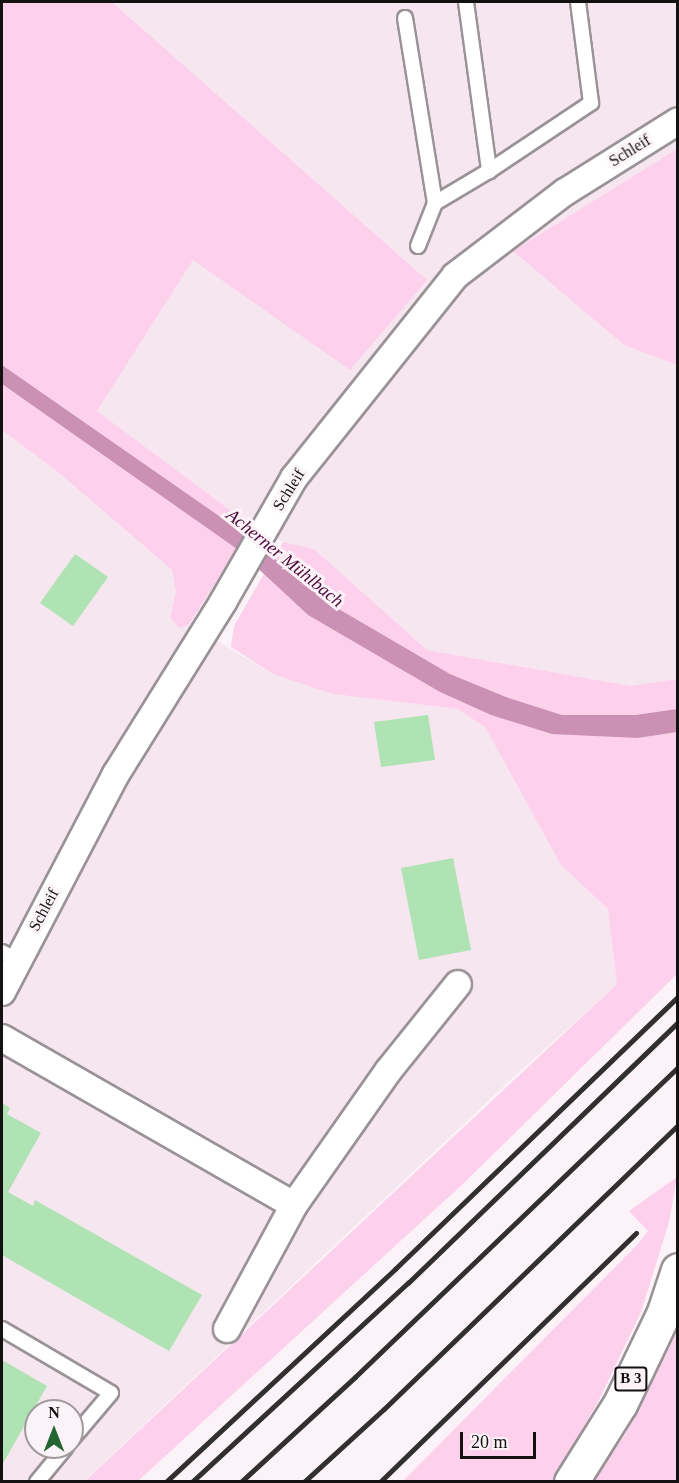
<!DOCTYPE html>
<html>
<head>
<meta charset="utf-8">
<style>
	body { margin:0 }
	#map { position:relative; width:679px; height:1483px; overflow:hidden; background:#fbf3f7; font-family:"Times New Roman",serif }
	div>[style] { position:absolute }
	.built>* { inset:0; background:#f5e6ef }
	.green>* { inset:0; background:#fdd0eb }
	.water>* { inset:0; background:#ca91b4 }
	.building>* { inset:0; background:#afe3b4 }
	.roads { filter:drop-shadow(2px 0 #999296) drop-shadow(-2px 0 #999296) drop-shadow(0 2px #999296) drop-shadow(0 -2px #999296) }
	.service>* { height:14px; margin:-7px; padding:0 7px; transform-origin:7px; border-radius:7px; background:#fff }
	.minor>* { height:26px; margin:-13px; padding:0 13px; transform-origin:13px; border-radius:13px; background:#fff }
	.primary>* { height:33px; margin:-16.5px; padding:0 16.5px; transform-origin:16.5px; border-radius:16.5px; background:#fff }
	.rail>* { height:4.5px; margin:-2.25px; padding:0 2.25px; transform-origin:2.25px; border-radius:2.25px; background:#322f31 }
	span { translate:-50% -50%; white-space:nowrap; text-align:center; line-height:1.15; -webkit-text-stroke:6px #fbf3f7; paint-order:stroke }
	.shield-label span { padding:2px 4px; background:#fbf3f7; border:2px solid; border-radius:4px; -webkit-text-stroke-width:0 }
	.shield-label { font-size:15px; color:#141113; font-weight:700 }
	.street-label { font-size:16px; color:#141113 }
	.water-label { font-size:18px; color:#4e093b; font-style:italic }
	.frame { position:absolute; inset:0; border:3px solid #141113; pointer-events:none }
	.north { position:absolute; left:24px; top:1399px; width:60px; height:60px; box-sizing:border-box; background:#fbf3f7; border:2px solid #9f999c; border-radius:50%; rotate:0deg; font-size:16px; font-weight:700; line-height:24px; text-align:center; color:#141113 }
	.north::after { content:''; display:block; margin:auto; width:21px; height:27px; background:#236631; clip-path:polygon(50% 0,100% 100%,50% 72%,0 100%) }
	.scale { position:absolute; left:460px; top:1432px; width:76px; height:27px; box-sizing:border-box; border:3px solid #141113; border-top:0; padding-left:8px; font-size:18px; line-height:21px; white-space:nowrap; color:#141113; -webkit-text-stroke:4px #fbf3f7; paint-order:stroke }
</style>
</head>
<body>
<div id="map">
	<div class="built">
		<div style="clip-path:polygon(112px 2px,677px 2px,677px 149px,513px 251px,624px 345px,677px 365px,677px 679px,632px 686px,427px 650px,314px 549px,283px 542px,250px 525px,97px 411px,193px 260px,350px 369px,427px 280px)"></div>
		<div style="clip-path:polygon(evenodd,2px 430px,58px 472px,172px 570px,176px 592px,170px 617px,179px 627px,189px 625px,275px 675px,333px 694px,458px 709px,485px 727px,561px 865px,608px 909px,617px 984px,507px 1083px,84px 1481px,2px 1481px,2px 430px,36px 1411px,72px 1411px,72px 1447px,36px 1447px,36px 1411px)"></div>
	</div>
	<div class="green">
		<div style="clip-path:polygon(2px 2px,112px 2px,427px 280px,350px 370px,193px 260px,97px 411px,250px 525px,245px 534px,2px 365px)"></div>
		<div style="clip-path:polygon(677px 149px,677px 365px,624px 345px,513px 251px)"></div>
		<div style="clip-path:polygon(2px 384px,237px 549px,189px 625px,179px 628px,170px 617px,176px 592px,172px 570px,58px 472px,2px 430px)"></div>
		<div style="clip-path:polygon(283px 542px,314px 549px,427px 650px,631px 686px,677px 679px,677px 709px,635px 715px,562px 715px,506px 697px,450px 674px,325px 601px,274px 558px)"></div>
		<div style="clip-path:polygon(264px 574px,308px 615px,440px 692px,491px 715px,638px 738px,677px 732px,677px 974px,465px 1182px,138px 1481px,84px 1482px,617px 984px,608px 909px,561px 865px,485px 727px,458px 709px,333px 694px,275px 675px,231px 647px,234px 626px)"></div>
		<div style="clip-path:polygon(677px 1177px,669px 1222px,641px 1312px,599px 1400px,553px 1481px,402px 1482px,637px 1245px,648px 1231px,629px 1211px)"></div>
		<div style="clip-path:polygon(677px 1332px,677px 1481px,591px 1482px,625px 1435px)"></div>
	</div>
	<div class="water">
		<div style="clip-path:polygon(2px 365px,245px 534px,325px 601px,450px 674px,506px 697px,562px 715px,635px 715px,677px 709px,677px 732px,638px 738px,552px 734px,491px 715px,440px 692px,308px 615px,237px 549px,2px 384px)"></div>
	</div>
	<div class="building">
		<div style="clip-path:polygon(75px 554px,108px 577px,73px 626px,40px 603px)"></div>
		<div style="clip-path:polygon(428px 715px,435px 760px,381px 767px,374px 722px)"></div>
		<div style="clip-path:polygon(453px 858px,471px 950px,419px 960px,401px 868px)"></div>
		<div style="clip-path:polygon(2px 1103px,10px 1108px,7px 1114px,41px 1133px,8px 1192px,33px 1206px,35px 1200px,202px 1295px,169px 1351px,2px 1255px)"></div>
		<div style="clip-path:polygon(2px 1360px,47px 1386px,2px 1465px)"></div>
	</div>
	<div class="roads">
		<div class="service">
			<div style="left:466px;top:2px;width:171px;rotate:82.2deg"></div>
			<div style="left:405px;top:18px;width:187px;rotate:80.8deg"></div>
			<div style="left:435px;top:203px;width:63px;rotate:-30.7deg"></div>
			<div style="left:489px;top:171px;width:123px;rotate:-33.7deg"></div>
			<div style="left:591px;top:103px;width:102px;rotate:-97.3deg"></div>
			<div style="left:418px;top:246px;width:46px;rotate:-68.4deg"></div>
			<div style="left:2px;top:952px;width:18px;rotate:29deg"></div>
			<div style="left:2px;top:1329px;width:126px;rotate:30.4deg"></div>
			<div style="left:111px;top:1393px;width:60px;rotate:130.3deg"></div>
			<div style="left:37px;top:1482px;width:45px;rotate:-50.4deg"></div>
		</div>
		<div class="minor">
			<div style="left:2px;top:992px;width:246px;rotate:-62.4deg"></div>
			<div style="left:116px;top:774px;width:203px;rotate:-58.1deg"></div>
			<div style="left:223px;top:602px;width:143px;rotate:-60.2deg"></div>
			<div style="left:294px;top:478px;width:258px;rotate:-51.4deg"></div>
			<div style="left:455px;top:276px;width:138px;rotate:-37.4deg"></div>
			<div style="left:565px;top:192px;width:133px;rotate:-32.1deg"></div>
			<div style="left:2px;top:1038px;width:336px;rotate:29.8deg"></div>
			<div style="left:294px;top:1205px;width:165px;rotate:-54.9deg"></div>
			<div style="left:389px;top:1070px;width:110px;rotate:-51.3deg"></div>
			<div style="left:227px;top:1329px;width:141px;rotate:-61.6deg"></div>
		</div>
		<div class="primary">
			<div style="left:571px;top:1482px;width:92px;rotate:-57.9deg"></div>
			<div style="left:620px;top:1404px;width:102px;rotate:-64.4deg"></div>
			<div style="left:664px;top:1312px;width:44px;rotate:-71.6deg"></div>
		</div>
	</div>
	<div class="rail">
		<div style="left:166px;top:1482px;width:313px;rotate:-42.9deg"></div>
		<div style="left:395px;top:1269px;width:393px;rotate:-43.9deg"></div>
		<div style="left:192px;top:1482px;width:294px;rotate:-42.7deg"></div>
		<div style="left:408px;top:1283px;width:376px;rotate:-44deg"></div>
		<div style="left:241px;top:1482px;width:155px;rotate:-42.6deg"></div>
		<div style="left:355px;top:1377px;width:448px;rotate:-43.8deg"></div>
		<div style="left:304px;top:1482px;width:108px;rotate:-42.4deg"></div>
		<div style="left:384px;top:1409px;width:409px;rotate:-44deg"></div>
		<div style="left:380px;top:1482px;width:357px;rotate:-44.2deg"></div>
	</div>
	<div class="shield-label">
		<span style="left:631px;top:1379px">B 3</span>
	</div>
	<div class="street-label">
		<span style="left:630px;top:151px;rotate:-32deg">Schleif</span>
		<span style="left:289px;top:490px;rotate:-58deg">Schleif</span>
		<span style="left:44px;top:910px;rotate:-62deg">Schleif</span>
	</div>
	<div class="water-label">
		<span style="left:285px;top:558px;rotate:39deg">Acherner Mühlbach</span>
	</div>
	<div class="frame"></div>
	<div class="north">N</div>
	<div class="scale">20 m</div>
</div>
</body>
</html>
